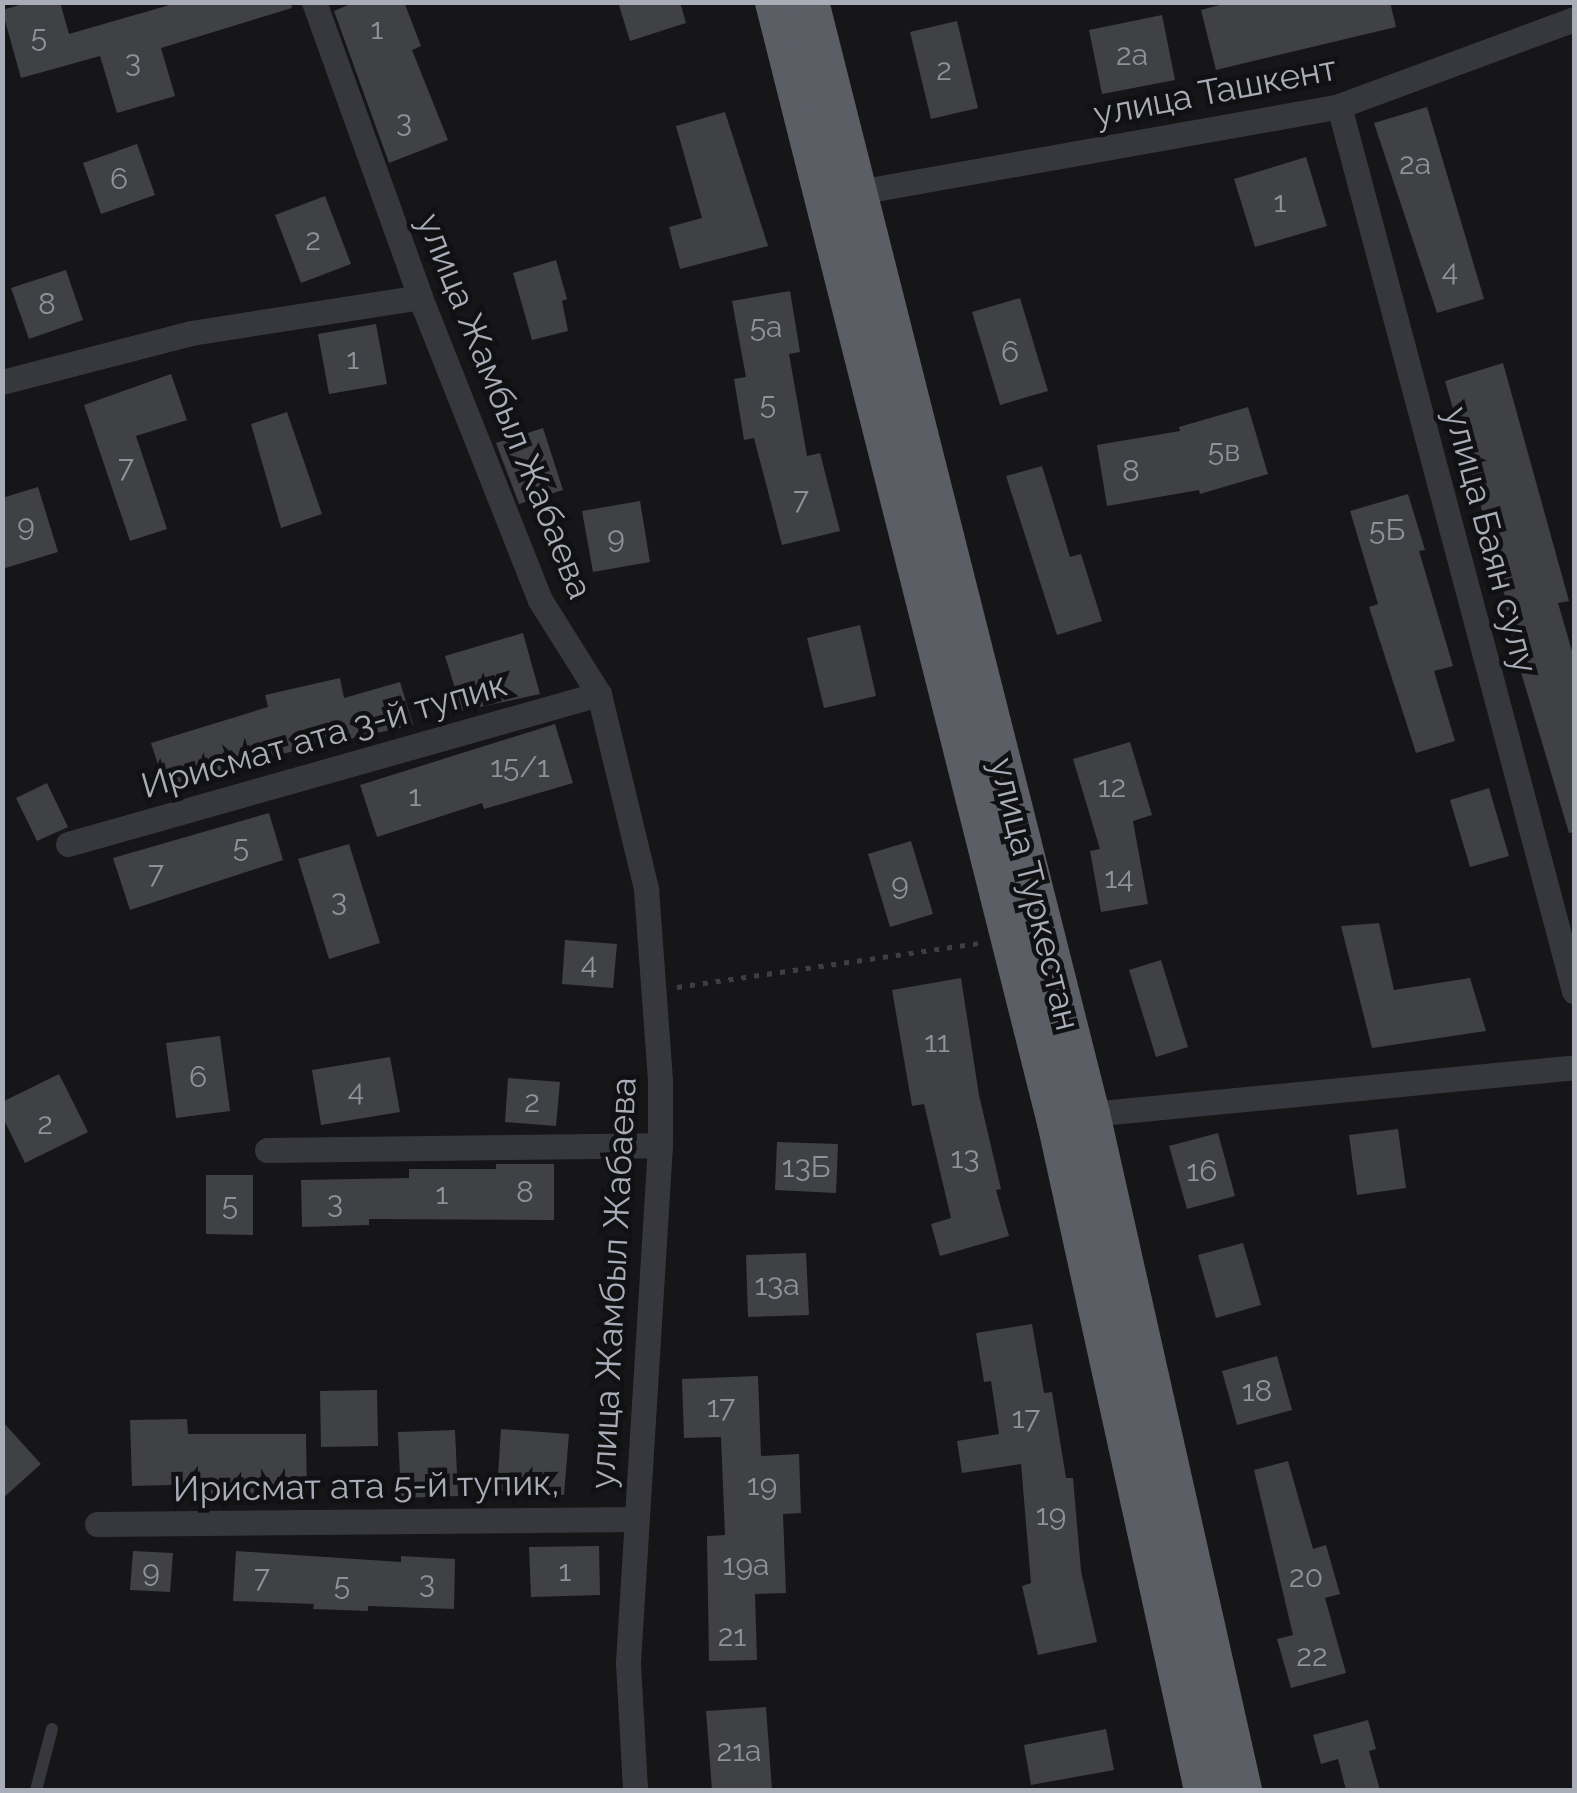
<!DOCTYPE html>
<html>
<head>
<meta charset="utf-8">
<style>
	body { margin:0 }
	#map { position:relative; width:1577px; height:1793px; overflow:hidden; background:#161618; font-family:Raleway,sans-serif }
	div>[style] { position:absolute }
	.building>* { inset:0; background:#404145 }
	.path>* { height:5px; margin-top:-2.5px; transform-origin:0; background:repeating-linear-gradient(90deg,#3d3f44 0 5px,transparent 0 13px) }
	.service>* { height:12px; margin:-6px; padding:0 6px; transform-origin:6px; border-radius:6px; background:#37383d }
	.minor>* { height:25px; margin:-12.5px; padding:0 12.5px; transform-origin:12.5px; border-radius:12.5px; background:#37383d }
	.trunk>* { height:40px; margin:-20px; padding:0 20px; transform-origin:20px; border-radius:20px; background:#5b5e65 }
	span { translate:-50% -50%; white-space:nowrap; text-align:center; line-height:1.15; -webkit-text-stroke:9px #111113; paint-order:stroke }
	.number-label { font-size:30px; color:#8e929b }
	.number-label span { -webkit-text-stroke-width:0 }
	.street-label { font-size:35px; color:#a8adb8 }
	.frame { position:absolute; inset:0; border:5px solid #a8adb8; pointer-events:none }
</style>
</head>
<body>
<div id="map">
	<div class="building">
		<div style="clip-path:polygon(30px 2px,60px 2px,69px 34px,180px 2px,291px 2px,292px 8px,161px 48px,175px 96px,117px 113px,100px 56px,21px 78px,2px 10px)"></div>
		<div style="clip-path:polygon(355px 2px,404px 2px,421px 46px,412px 50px,448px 140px,389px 163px,334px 11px)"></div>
		<div style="clip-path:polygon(618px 2px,680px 2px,686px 23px,630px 41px)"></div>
		<div style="clip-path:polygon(1231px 2px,1390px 2px,1396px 27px,1216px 70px,1201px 10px)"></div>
		<div style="clip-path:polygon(1162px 15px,1175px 80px,1102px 94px,1089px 30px)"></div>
		<div style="clip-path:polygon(957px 21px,978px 108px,931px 119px,910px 32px)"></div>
		<div style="clip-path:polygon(1427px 107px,1484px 299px,1437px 313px,1374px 123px)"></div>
		<div style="clip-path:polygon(725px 112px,768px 246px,680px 269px,669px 227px,702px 218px,676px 126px)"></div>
		<div style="clip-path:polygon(137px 144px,155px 195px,101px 214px,83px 163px)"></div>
		<div style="clip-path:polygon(1306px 157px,1327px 226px,1255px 247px,1234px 179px)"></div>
		<div style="clip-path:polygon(325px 196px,351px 264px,301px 283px,275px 215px)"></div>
		<div style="clip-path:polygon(556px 260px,567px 299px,562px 301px,568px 331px,532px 340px,513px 273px)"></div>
		<div style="clip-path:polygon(66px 270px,83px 320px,29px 339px,11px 288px)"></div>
		<div style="clip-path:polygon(790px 291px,800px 352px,789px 354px,807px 456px,820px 453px,840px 531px,782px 545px,754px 438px,744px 440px,734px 379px,746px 377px,732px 301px)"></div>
		<div style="clip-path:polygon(1020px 298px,1048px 391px,1000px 405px,972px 312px)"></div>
		<div style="clip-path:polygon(376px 324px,387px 384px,329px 394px,318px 334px)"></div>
		<div style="clip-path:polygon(1503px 363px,1569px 601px,1558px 603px,1574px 658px,1574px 832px,1569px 833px,1509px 632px,1503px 584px,1445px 381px)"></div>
		<div style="clip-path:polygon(171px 374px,187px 420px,136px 436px,167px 529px,130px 541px,84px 405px)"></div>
		<div style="clip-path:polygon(1248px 407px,1268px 474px,1200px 494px,1199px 490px,1107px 506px,1097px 445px,1180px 431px,1179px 427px)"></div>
		<div style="clip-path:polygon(287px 412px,322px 514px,281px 528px,251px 424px)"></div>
		<div style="clip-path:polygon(543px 428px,563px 490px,519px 504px,496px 443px)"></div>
		<div style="clip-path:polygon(1042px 466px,1070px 557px,1081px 554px,1102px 621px,1057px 635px,1006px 476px)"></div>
		<div style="clip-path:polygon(38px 487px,58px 552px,2px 569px,2px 498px)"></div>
		<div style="clip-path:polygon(1408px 494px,1425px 550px,1419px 551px,1453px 666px,1434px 671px,1455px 741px,1416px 753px,1369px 607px,1378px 604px,1350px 511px)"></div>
		<div style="clip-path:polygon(640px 501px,650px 562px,593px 572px,582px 511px)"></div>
		<div style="clip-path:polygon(860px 625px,876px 696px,824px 708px,807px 638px)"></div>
		<div style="clip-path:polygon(523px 633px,540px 694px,462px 711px,445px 656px)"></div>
		<div style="clip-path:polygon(340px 678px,344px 698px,400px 682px,413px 725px,254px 760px,255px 764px,167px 792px,151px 743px,268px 707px,265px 695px)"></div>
		<div style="clip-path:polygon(555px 724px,573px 783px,484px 809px,482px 803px,377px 837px,360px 785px)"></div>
		<div style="clip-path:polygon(1130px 742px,1152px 815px,1133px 821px,1148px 904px,1101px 912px,1090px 851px,1100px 849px,1073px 759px)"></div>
		<div style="clip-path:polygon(47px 783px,68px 827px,37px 841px,16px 798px)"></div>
		<div style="clip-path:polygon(1489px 788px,1509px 856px,1470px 867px,1450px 800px)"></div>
		<div style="clip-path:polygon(269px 813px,283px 860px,130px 910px,113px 858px)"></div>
		<div style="clip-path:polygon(911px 841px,933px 914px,890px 927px,868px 854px)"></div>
		<div style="clip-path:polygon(349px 844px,380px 943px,329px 959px,298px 859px)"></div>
		<div style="clip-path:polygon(1379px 923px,1394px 990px,1470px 978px,1486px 1031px,1372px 1048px,1341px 926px)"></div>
		<div style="clip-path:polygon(565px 940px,617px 944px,613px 988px,562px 984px)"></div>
		<div style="clip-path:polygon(1161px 960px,1188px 1047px,1156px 1057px,1129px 970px)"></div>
		<div style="clip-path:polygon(961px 978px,979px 1095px,1001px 1189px,996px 1190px,1009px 1236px,940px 1256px,931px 1224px,951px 1218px,924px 1104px,912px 1106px,892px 990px)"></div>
		<div style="clip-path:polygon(220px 1036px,230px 1111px,176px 1118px,166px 1043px)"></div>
		<div style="clip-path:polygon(390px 1057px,400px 1112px,321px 1125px,312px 1070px)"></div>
		<div style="clip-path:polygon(59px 1074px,88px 1132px,25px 1163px,2px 1116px,2px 1102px)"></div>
		<div style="clip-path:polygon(508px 1078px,560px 1082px,556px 1126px,505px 1122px)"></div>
		<div style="clip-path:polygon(1398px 1129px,1406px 1188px,1357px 1195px,1349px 1135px)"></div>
		<div style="clip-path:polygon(1218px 1133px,1235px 1196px,1187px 1209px,1169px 1146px)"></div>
		<div style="clip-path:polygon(777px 1142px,838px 1144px,836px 1193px,775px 1190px)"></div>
		<div style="clip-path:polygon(496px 1164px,554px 1164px,554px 1220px,369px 1219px,369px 1225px,302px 1227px,301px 1180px,409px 1178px,409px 1169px,496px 1169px)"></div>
		<div style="clip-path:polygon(206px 1175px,253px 1175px,253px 1235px,206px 1234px)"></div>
		<div style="clip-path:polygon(1243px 1243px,1261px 1305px,1216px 1318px,1198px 1255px)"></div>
		<div style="clip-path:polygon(806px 1253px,809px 1315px,748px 1317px,746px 1255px)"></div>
		<div style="clip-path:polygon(1032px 1324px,1044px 1393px,1052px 1392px,1066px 1478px,1073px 1478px,1081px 1571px,1097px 1642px,1038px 1655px,1022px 1586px,1031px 1583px,1021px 1464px,962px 1473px,957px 1441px,999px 1434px,991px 1381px,984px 1382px,976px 1333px)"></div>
		<div style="clip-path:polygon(1277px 1356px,1292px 1410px,1237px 1425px,1222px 1371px)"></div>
		<div style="clip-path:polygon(758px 1376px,761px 1456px,799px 1454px,801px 1513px,783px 1514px,786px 1593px,755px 1594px,757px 1660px,709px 1661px,707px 1536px,725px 1535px,721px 1437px,684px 1438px,682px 1379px)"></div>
		<div style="clip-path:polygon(377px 1390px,378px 1446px,321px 1447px,320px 1391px)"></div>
		<div style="clip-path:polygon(187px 1419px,188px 1434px,306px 1434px,307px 1499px,211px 1499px,211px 1484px,132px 1486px,130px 1420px)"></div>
		<div style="clip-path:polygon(2px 1421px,41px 1464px,2px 1499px)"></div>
		<div style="clip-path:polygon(501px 1429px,569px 1434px,564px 1495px,497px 1490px)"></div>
		<div style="clip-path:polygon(455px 1430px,458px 1496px,401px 1498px,398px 1432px)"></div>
		<div style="clip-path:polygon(1288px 1461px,1313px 1549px,1326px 1545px,1340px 1594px,1325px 1598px,1346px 1673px,1291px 1688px,1277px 1639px,1293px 1635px,1254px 1470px)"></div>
		<div style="clip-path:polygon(599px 1546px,600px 1595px,531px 1597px,529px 1547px)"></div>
		<div style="clip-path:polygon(133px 1551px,173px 1553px,170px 1592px,130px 1590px)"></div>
		<div style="clip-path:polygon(236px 1551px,401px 1562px,401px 1556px,455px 1559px,454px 1609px,368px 1606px,368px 1611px,313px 1609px,314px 1604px,233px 1601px)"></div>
		<div style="clip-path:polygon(766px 1707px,772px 1790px,712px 1790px,706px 1711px)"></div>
		<div style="clip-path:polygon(1368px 1720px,1376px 1749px,1369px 1751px,1380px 1790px,1346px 1790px,1338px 1759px,1321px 1764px,1313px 1735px)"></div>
		<div style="clip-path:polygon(1106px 1729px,1114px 1770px,1031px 1785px,1024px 1745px)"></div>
	</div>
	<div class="path">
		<div style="left:677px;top:987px;width:304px;rotate:-8.3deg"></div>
	</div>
	<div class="service">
		<div style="left:36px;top:1790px;width:63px;rotate:-75.3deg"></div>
	</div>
	<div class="minor">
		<div style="left:314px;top:2px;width:313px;rotate:70.2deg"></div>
		<div style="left:420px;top:297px;width:326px;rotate:68.4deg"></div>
		<div style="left:540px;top:600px;width:111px;rotate:57.9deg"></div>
		<div style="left:599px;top:694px;width:201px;rotate:76.4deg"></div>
		<div style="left:646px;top:889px;width:192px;rotate:85.8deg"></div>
		<div style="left:660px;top:1080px;width:65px;rotate:90deg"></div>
		<div style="left:660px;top:1145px;width:519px;rotate:93.54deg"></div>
		<div style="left:628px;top:1663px;width:127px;rotate:86.8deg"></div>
		<div style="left:1339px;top:106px;width:916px;rotate:75.13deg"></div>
		<div style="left:858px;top:192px;width:489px;rotate:-10.1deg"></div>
		<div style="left:1339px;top:106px;width:251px;rotate:-20.3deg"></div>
		<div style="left:2px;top:382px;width:195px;rotate:-14.5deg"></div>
		<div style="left:191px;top:333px;width:232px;rotate:-8.9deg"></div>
		<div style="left:68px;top:844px;width:552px;rotate:-15.77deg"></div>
		<div style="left:1090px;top:1114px;width:486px;rotate:-5.5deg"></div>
		<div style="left:267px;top:1150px;width:393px;rotate:-0.7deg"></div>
		<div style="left:97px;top:1524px;width:539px;rotate:-0.53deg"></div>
	</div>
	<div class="trunk">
		<div style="left:775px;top:2px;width:1155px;rotate:75.87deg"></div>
		<div style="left:1057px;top:1122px;width:684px;rotate:77.59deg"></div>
		<div style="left:809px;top:2px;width:1147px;rotate:75.82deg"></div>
		<div style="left:1090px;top:1114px;width:693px;rotate:77.33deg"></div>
	</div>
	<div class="number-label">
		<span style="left:377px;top:29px">1</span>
		<span style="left:39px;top:37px">5</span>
		<span style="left:1132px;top:55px">2а</span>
		<span style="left:133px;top:62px">3</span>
		<span style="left:944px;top:70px">2</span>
		<span style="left:404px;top:122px">3</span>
		<span style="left:1415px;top:164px">2а</span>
		<span style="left:119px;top:179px">6</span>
		<span style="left:1280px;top:202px">1</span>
		<span style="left:313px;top:240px">2</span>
		<span style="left:1450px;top:271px">4</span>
		<span style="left:47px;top:304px">8</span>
		<span style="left:766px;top:327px">5а</span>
		<span style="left:1010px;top:352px">6</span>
		<span style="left:353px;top:359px">1</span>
		<span style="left:768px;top:404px">5</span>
		<span style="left:1224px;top:451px">5в</span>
		<span style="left:126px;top:467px">7</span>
		<span style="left:1131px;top:471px">8</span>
		<span style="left:801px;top:499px">7</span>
		<span style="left:26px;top:525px">9</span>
		<span style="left:1387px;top:530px">5Б</span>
		<span style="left:616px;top:537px">9</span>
		<span style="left:520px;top:767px">15/1</span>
		<span style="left:1112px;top:787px">12</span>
		<span style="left:415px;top:796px">1</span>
		<span style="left:241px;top:847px">5</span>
		<span style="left:156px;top:873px">7</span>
		<span style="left:1119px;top:878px">14</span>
		<span style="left:900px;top:884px">9</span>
		<span style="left:339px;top:901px">3</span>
		<span style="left:589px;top:964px">4</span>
		<span style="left:937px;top:1042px">11</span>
		<span style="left:198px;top:1077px">6</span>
		<span style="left:356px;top:1091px">4</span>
		<span style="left:532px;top:1102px">2</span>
		<span style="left:45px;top:1124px">2</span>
		<span style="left:965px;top:1158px">13</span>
		<span style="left:806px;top:1167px">13Б</span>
		<span style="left:1202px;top:1171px">16</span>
		<span style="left:525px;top:1192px">8</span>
		<span style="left:442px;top:1194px">1</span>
		<span style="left:335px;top:1203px">3</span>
		<span style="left:230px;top:1205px">5</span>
		<span style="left:777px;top:1285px">13а</span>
		<span style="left:1257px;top:1391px">18</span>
		<span style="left:721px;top:1407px">17</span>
		<span style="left:1026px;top:1418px">17</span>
		<span style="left:762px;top:1485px">19</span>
		<span style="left:1051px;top:1515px">19</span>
		<span style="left:746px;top:1565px">19а</span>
		<span style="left:151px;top:1571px">9</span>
		<span style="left:565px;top:1571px">1</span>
		<span style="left:262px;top:1577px">7</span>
		<span style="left:1306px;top:1577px">20</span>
		<span style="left:427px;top:1583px">3</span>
		<span style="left:342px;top:1585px">5</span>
		<span style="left:732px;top:1636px">21</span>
		<span style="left:1312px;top:1656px">22</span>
		<span style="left:739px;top:1751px">21а</span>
	</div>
	<div class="street-label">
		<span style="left:1215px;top:91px;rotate:-11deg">улица Ташкент</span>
		<span style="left:505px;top:406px;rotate:68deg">улица Жамбыл Жабаева</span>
		<span style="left:1491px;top:540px;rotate:75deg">улица Баян сулу</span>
		<span style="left:324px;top:735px;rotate:-16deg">Ирисмат ата 3-й тупик</span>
		<span style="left:1035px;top:894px;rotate:76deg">улица Туркестан</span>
		<span style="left:613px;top:1283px;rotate:-87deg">улица Жамбыл Жабаева</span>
		<span style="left:366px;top:1486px;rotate:-1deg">Ирисмат ата 5-й тупик,</span>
	</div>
	<div class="frame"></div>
</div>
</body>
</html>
